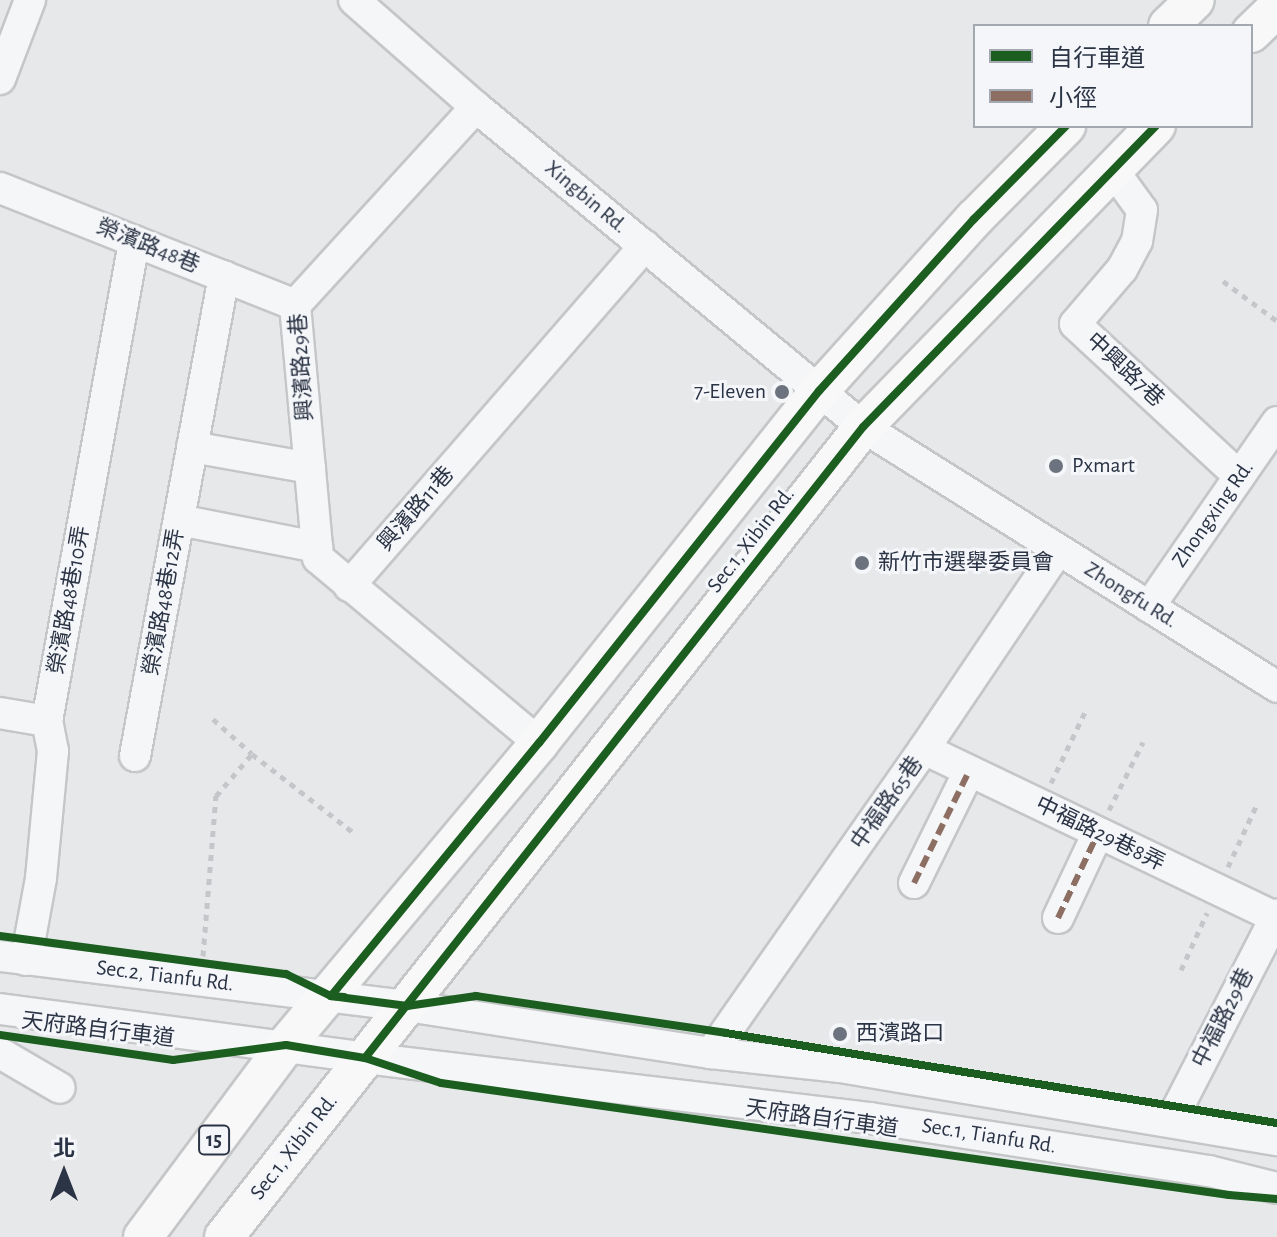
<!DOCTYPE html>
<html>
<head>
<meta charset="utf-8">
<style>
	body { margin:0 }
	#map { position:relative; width:1277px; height:1237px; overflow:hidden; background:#e6e8ea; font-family:"Alegreya Sans","Noto Sans TC",sans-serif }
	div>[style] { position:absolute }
	.path>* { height:5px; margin-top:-2.5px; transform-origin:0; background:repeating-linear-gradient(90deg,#c5c6ca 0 6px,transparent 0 12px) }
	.roads { filter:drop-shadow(2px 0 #c4c6c8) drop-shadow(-2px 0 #c4c6c8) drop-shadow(0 2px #c4c6c8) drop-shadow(0 -2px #c4c6c8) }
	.minor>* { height:30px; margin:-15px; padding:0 15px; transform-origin:15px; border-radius:15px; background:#f5f6f7 }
	.major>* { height:38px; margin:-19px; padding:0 19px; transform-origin:19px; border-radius:19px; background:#f8f8f8 }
	.quiet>* { height:6px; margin-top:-3px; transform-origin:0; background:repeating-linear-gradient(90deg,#8d6e63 0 12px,transparent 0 18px) }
	.cycleway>* { height:8px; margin:-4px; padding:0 4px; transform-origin:4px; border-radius:4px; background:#1b5e20 }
	.dots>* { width:22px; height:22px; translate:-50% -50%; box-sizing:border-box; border:4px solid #f4f6f9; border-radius:50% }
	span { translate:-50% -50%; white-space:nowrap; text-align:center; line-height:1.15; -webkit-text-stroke:6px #f4f6f9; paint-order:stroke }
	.shield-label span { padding:2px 6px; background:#f4f6f9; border:2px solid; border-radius:6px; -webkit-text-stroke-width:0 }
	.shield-label { font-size:20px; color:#2b3445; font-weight:700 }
	.street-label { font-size:22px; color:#2b3445 }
	.poi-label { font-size:22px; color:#2b3445 }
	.right { translate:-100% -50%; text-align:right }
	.left { translate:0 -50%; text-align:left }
	.legend { position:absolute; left:973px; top:24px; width:280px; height:104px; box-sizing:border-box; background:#f4f6f9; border:2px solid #a4a8b1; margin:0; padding:10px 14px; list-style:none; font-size:24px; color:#2b3445 }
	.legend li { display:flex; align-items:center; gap:16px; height:40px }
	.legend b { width:40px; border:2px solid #a4a8b1 }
	.north { position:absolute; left:24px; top:1133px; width:80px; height:80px; -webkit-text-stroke:6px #f4f6f9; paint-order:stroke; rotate:0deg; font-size:22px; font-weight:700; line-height:32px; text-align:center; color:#2b3445 }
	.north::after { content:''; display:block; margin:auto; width:28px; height:36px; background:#2b3445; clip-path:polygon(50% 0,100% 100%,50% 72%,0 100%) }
</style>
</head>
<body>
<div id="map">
	<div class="path">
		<div style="left:1223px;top:281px;width:67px;rotate:36.5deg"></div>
		<div style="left:213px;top:719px;width:52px;rotate:41.9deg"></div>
		<div style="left:252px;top:754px;width:129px;rotate:37.8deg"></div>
		<div style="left:1051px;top:783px;width:81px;rotate:-64.4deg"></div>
		<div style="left:1109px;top:810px;width:76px;rotate:-63.4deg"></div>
		<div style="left:1228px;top:867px;width:67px;rotate:-65.3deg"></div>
		<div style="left:203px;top:956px;width:161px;rotate:-85.4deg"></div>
		<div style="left:216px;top:796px;width:55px;rotate:-49.4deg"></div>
		<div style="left:1181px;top:970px;width:63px;rotate:-65.5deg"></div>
	</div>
	<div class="roads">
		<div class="minor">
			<div style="left:354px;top:0;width:162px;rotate:41.3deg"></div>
			<div style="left:476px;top:107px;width:502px;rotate:39.59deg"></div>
			<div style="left:863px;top:427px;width:489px;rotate:32.1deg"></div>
			<div style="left:0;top:79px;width:85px;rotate:-69.2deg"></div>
			<div style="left:476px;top:107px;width:268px;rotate:132.4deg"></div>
			<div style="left:295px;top:305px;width:254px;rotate:84.8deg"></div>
			<div style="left:318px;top:558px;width:288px;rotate:39.9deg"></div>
			<div style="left:1113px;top:170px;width:49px;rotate:54.1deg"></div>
			<div style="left:1142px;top:210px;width:31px;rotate:99deg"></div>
			<div style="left:1137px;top:241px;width:32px;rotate:118deg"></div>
			<div style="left:1122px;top:269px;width:72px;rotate:130.5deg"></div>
			<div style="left:1075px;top:324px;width:224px;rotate:42.8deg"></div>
			<div style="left:0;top:188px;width:317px;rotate:21.6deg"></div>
			<div style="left:192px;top:447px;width:120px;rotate:10.1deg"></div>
			<div style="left:179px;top:520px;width:141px;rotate:11.1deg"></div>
			<div style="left:349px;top:586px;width:451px;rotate:-49deg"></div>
			<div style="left:1149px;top:607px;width:225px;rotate:-55.3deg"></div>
			<div style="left:0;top:713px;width:48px;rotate:9.7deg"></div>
			<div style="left:924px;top:749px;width:389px;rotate:25.6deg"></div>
			<div style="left:135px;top:756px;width:488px;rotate:-79.5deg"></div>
			<div style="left:914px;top:883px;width:125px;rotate:-63.8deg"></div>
			<div style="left:1058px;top:918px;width:94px;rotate:-64.8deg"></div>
			<div style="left:0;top:956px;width:410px;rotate:7deg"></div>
			<div style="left:407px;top:1006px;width:308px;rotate:8.8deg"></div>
			<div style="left:711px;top:1053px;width:130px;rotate:6.2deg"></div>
			<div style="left:840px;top:1067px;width:443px;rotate:9.5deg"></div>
			<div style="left:26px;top:960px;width:83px;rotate:-79.6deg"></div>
			<div style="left:41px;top:878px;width:128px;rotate:-84.6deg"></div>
			<div style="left:53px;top:751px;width:31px;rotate:-101deg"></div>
			<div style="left:47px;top:721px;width:488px;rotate:-79.7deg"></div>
			<div style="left:0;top:1009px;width:368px;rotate:7.6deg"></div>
			<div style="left:365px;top:1058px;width:509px;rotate:6.78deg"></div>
			<div style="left:870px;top:1118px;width:343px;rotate:8.9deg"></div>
			<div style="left:1209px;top:1171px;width:70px;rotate:14deg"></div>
			<div style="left:0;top:1053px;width:69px;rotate:30.3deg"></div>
			<div style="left:711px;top:1053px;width:371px;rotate:-55deg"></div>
			<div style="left:924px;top:749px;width:240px;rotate:-56deg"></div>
			<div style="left:1171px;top:1121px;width:232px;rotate:-62.8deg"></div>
		</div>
		<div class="major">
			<div style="left:1168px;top:26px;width:37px;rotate:-44deg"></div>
			<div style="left:1251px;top:33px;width:36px;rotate:-44deg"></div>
			<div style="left:143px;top:1237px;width:239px;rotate:-53.3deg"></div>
			<div style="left:286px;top:1045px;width:394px;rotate:-50deg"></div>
			<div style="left:539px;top:743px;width:450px;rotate:-51.5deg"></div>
			<div style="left:819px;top:391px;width:232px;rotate:-48deg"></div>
			<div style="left:974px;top:219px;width:131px;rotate:-45.3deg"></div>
			<div style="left:224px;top:1237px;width:1032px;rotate:-51.73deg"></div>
			<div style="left:863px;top:427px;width:420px;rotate:-45.8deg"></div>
		</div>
	</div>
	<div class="quiet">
		<div style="left:914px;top:883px;width:125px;rotate:-63.8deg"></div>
		<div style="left:1058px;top:918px;width:94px;rotate:-64.8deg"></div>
	</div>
	<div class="cycleway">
		<div style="left:0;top:936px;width:289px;rotate:7.6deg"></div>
		<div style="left:286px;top:974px;width:50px;rotate:26.1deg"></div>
		<div style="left:331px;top:996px;width:13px;rotate:4deg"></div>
		<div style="left:331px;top:996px;width:328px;rotate:-50.6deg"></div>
		<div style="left:539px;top:743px;width:450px;rotate:-51.5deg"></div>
		<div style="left:819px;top:391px;width:232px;rotate:-48deg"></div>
		<div style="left:974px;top:219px;width:131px;rotate:-45.3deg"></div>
		<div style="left:331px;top:996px;width:77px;rotate:7.5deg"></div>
		<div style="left:407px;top:1006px;width:70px;rotate:-8.2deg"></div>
		<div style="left:476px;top:996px;width:253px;rotate:8.4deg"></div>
		<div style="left:726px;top:1033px;width:558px;rotate:9.28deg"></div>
		<div style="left:0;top:1035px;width:175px;rotate:8.2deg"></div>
		<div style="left:173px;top:1060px;width:114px;rotate:-7.6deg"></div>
		<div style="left:286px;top:1045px;width:80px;rotate:9.3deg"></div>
		<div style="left:365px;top:1058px;width:80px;rotate:18.2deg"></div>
		<div style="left:441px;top:1083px;width:796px;rotate:8.09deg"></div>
		<div style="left:1229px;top:1195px;width:48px;rotate:4.8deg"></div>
		<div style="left:365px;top:1058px;width:804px;rotate:-51.72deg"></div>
		<div style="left:863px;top:427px;width:420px;rotate:-45.8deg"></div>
	</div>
	<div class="dots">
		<div style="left:782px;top:392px;background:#6c737f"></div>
		<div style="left:1056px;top:466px;background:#6c737f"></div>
		<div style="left:862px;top:563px;background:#6c737f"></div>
		<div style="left:840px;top:1034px;background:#6c737f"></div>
	</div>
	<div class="shield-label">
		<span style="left:214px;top:1140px">15</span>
	</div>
	<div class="street-label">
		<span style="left:586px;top:197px;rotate:40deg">Xingbin Rd.</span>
		<span style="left:148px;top:246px;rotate:22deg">榮濱路48巷</span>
		<span style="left:302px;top:367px;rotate:-94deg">興濱路29巷</span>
		<span style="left:1125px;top:370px;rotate:43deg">中興路7巷</span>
		<span style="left:416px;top:509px;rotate:-49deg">興濱路11巷</span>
		<span style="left:1213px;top:514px;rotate:-55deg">Zhongxing Rd.</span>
		<span style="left:751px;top:540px;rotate:-52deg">Sec.1, Xibin Rd.</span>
		<span style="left:1131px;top:595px;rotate:32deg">Zhongfu Rd.</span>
		<span style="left:69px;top:600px;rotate:-80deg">榮濱路48巷10弄</span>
		<span style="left:164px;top:602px;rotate:-80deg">榮濱路48巷12弄</span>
		<span style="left:887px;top:803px;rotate:-55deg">中福路65巷</span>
		<span style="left:1100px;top:834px;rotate:26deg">中福路29巷8弄</span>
		<span style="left:165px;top:976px;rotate:7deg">Sec.2, Tianfu Rd.</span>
		<span style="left:1223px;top:1018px;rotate:-63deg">中福路29巷</span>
		<span style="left:98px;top:1030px;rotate:7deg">天府路自行車道</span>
		<span style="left:822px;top:1119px;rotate:8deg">天府路自行車道</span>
		<span style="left:989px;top:1136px;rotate:9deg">Sec.1, Tianfu Rd.</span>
		<span style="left:294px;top:1147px;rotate:-52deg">Sec.1, Xibin Rd.</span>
	</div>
	<div class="poi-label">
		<span class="right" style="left:766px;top:392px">7-Eleven</span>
		<span class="left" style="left:1072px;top:466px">Pxmart</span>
		<span class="left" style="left:878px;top:563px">新竹市選舉委員會</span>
		<span class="left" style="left:856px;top:1034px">西濱路口</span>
	</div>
	<ul class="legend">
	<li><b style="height:10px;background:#1b5e20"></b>自行車道</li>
	<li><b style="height:10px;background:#8d6e63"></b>小徑</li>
	</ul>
	<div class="north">北</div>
</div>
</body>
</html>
